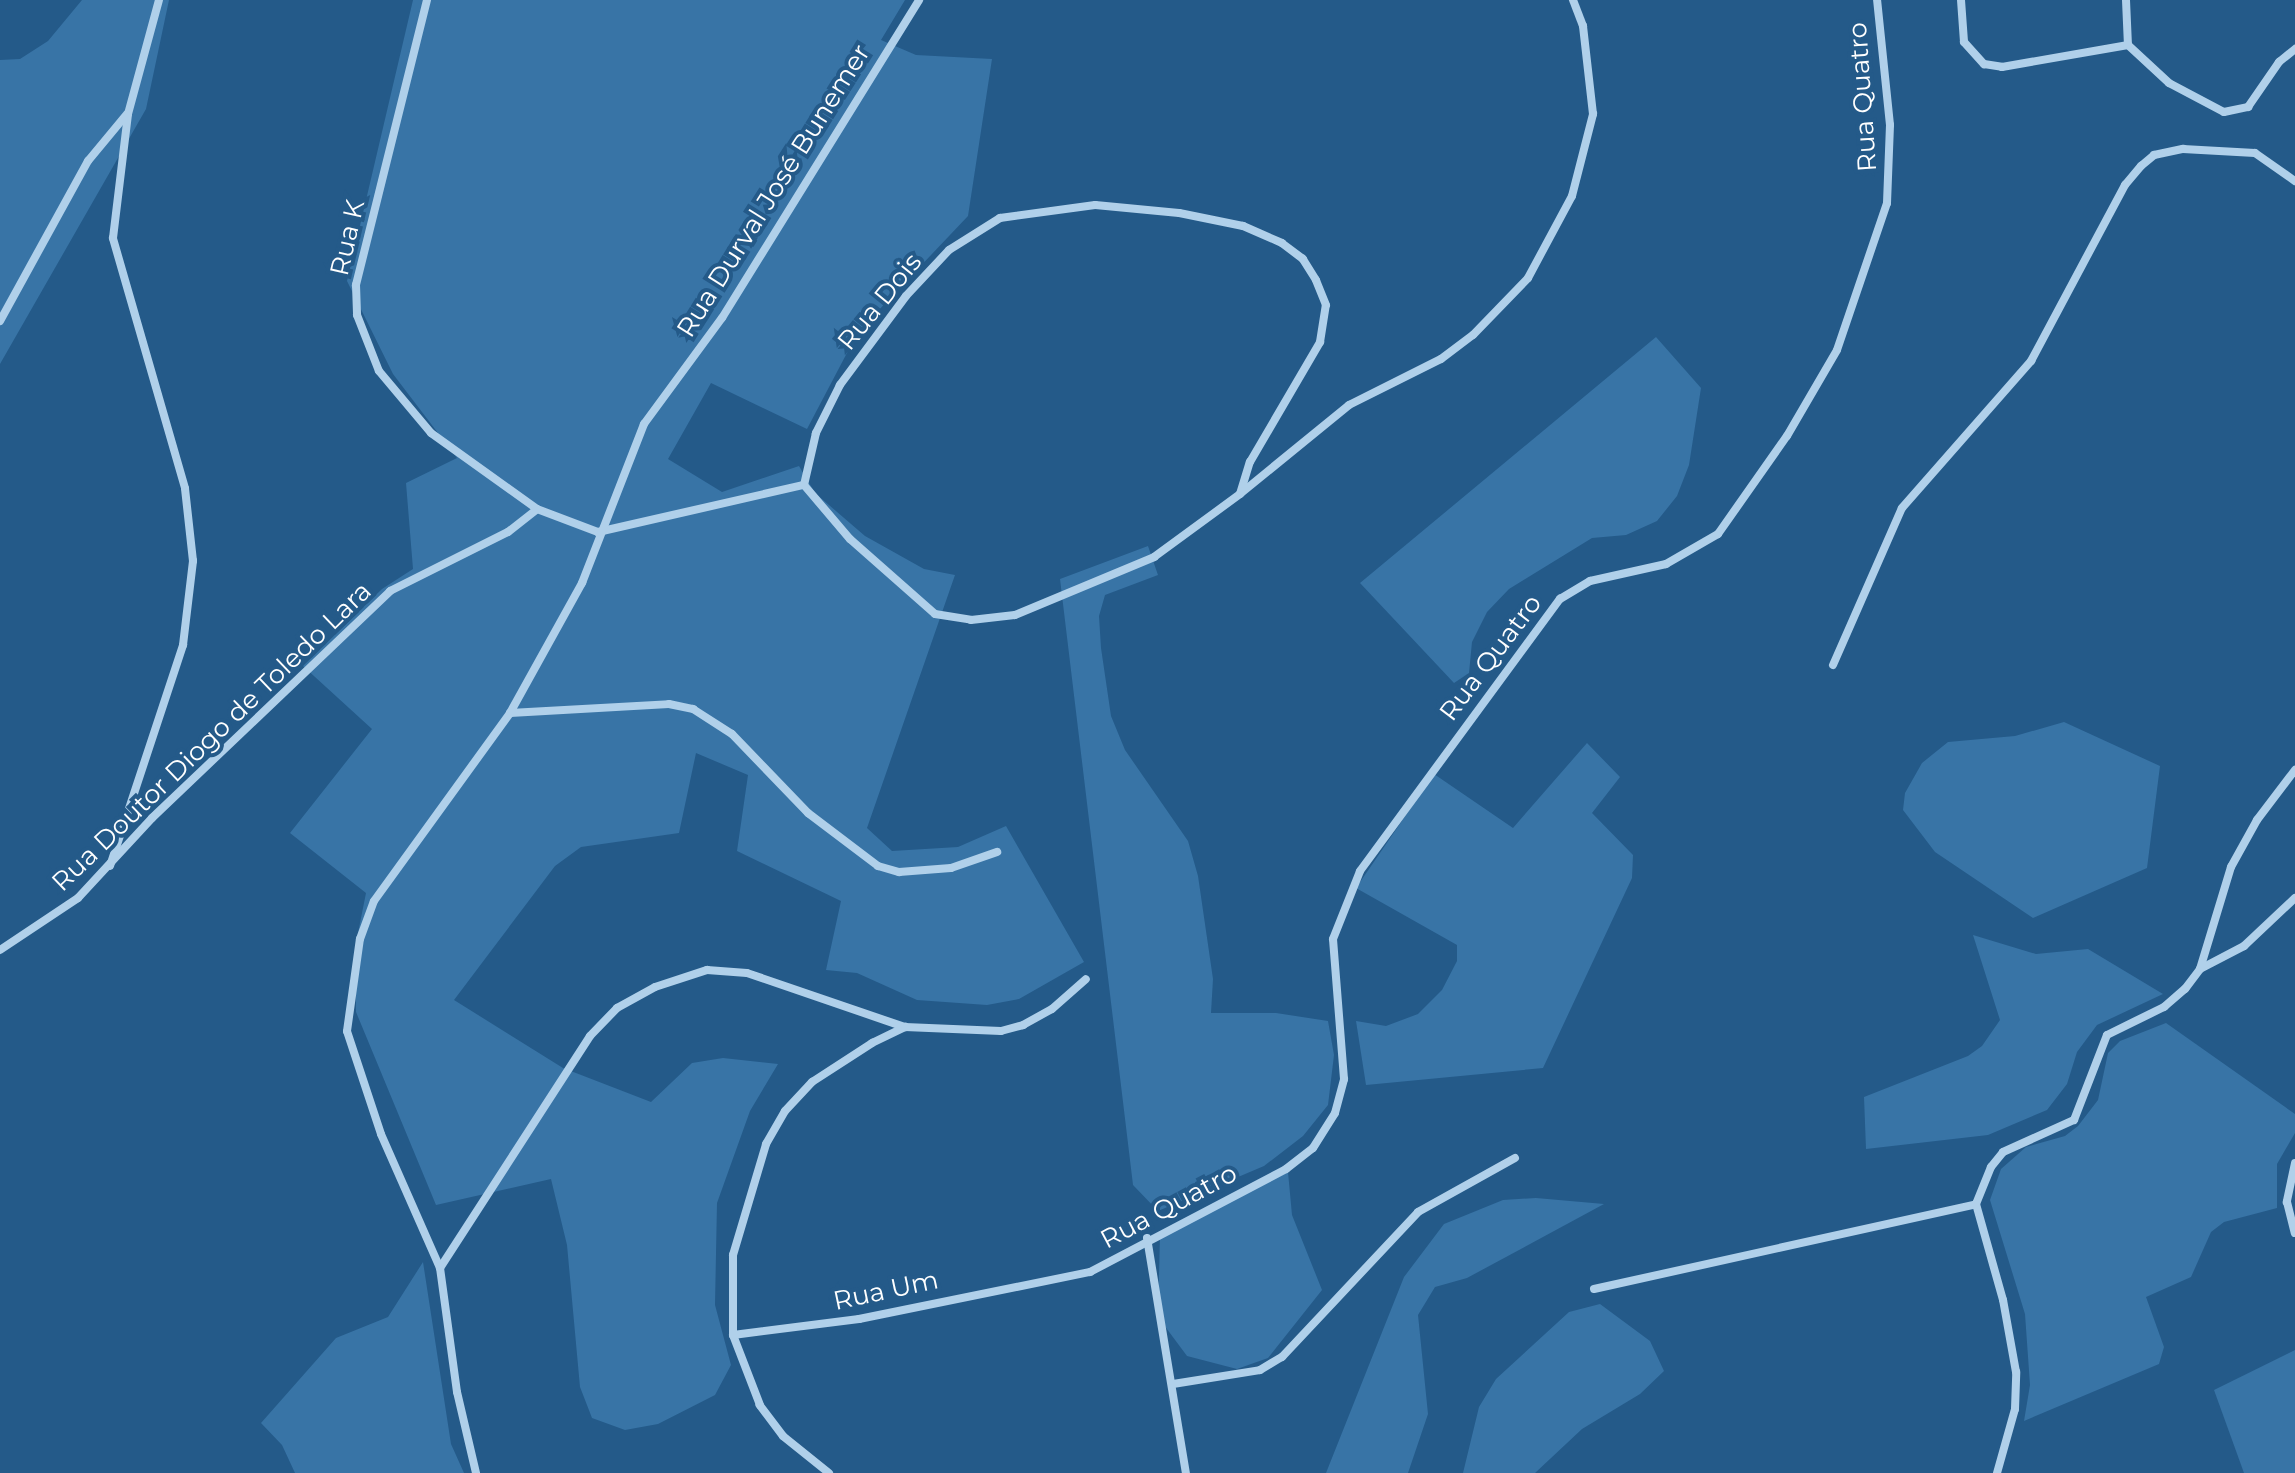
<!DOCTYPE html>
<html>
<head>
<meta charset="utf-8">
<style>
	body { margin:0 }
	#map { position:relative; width:2295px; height:1473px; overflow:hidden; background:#245a89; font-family:Montserrat,sans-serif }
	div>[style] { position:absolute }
	.green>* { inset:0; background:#3874a6 }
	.minor>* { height:8px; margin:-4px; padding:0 4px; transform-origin:4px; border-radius:4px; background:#b0d0ea }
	span { translate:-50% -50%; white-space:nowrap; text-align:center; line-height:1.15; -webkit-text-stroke:8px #245a89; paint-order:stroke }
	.street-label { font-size:26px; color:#fff }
</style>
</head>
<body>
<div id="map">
	<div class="green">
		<div style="clip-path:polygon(82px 0,169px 0,146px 109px,0 364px,0 60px,20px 59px,48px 41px)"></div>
		<div style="clip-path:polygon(413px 0,905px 0,881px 40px,916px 55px,992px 59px,968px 216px,858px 332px,807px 429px,711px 383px,668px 459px,722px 492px,799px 466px,815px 493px,865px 536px,924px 569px,955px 575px,867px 828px,892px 851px,958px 847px,1006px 826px,1084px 962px,1019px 999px,987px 1005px,917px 1000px,857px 973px,826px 970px,841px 901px,737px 851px,748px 775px,696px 753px,679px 833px,581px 847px,555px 866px,454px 1000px,563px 1068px,651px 1102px,692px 1063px,723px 1058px,778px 1064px,750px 1111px,717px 1203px,715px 1305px,731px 1365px,715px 1395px,658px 1424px,625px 1430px,592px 1418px,580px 1387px,567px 1245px,551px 1179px,436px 1205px,356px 1012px,356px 943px,366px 893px,290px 833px,372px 729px,303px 666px,382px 589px,413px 569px,406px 483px,457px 458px,393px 374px,347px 281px)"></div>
		<div style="clip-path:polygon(1656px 337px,1701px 388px,1689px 465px,1677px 496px,1657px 521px,1626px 535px,1592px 538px,1509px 589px,1487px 612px,1472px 642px,1469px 673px,1454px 683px,1360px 583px)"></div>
		<div style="clip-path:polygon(1148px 546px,1158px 575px,1105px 595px,1099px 616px,1101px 648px,1111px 716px,1125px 750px,1188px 841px,1198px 876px,1213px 979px,1211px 1013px,1276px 1013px,1328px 1021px,1334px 1055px,1328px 1105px,1303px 1136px,1264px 1166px,1158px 1211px,1133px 1185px,1060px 579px)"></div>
		<div style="clip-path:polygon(2064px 722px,2160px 766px,2147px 868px,2033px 918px,1935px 852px,1903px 810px,1905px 793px,1922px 763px,1948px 742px,2015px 736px)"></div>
		<div style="clip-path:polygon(1587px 743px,1620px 777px,1592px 813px,1633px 855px,1632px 878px,1543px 1068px,1366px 1085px,1356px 1021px,1386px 1026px,1418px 1014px,1442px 990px,1457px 961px,1457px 945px,1356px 888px,1434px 774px,1513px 828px)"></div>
		<div style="clip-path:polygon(1973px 935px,2036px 954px,2088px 949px,2163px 994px,2097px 1025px,2077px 1052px,2067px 1084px,2047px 1110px,1988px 1135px,1866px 1149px,1864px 1097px,1968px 1056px,1982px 1046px,2000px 1020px)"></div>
		<div style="clip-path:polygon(2166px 1023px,2295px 1114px,2295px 1133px,2277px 1164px,2277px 1208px,2224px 1222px,2211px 1232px,2191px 1277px,2146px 1297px,2164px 1347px,2159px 1364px,2024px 1421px,2030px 1385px,2025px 1314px,1990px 1200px,2001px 1169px,2026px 1147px,2065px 1136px,2078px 1126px,2098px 1100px,2108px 1053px,2120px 1041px)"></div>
		<div style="clip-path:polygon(1288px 1172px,1292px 1215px,1322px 1290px,1268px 1358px,1237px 1369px,1187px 1356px,1158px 1317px,1160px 1235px)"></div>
		<div style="clip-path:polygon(1536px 1198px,1604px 1204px,1467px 1278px,1435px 1287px,1418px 1315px,1428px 1414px,1408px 1473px,1326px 1473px,1404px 1277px,1444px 1224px,1503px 1200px)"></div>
		<div style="clip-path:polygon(423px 1262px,451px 1444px,464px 1473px,295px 1473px,282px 1445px,261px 1423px,336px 1338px,388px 1317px)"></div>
		<div style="clip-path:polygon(1600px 1304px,1650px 1341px,1664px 1371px,1640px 1394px,1582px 1429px,1535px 1473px,1463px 1473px,1479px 1407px,1496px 1379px,1569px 1312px)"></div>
		<div style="clip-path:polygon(2295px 1350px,2295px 1473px,2244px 1473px,2214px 1390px)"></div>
	</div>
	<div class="minor">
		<div style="left:427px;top:0;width:294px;rotate:104deg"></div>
		<div style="left:356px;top:285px;width:30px;rotate:88deg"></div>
		<div style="left:357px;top:315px;width:60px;rotate:68.6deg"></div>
		<div style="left:379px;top:371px;width:81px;rotate:50deg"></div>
		<div style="left:431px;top:433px;width:130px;rotate:35.6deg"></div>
		<div style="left:537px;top:509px;width:65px;rotate:20.7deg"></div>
		<div style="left:1961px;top:0;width:42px;rotate:85.9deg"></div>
		<div style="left:1964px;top:42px;width:30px;rotate:48deg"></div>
		<div style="left:1984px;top:64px;width:18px;rotate:9deg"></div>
		<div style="left:2002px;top:67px;width:128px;rotate:-9.9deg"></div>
		<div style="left:2128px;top:45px;width:56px;rotate:42.8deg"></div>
		<div style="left:2169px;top:83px;width:62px;rotate:27.8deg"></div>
		<div style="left:2224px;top:112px;width:25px;rotate:-12deg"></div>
		<div style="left:2248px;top:107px;width:55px;rotate:-55.4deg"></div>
		<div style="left:2279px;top:62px;width:21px;rotate:-39deg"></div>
		<div style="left:2126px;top:0;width:45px;rotate:87.5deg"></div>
		<div style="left:0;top:321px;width:183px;rotate:-61.2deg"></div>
		<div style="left:88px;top:161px;width:61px;rotate:-50.3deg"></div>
		<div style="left:1240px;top:494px;width:34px;rotate:-73deg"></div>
		<div style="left:1250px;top:462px;width:139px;rotate:-59.7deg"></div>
		<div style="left:1320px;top:342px;width:37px;rotate:-81deg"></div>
		<div style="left:1326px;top:305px;width:27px;rotate:-112deg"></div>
		<div style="left:1316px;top:280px;width:25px;rotate:-122deg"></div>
		<div style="left:1303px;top:259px;width:26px;rotate:-143deg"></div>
		<div style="left:1282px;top:243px;width:43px;rotate:-156.4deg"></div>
		<div style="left:1243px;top:226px;width:65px;rotate:-168.5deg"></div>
		<div style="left:1179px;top:213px;width:84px;rotate:-174.6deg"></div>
		<div style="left:1095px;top:205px;width:96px;rotate:172.2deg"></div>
		<div style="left:1000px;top:218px;width:60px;rotate:147.9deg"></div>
		<div style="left:949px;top:250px;width:63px;rotate:133.1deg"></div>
		<div style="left:906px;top:296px;width:111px;rotate:126.6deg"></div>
		<div style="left:840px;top:385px;width:54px;rotate:116.6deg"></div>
		<div style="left:816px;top:433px;width:53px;rotate:103deg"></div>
		<div style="left:804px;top:485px;width:71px;rotate:49.6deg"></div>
		<div style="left:850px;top:539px;width:113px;rotate:41.4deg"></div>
		<div style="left:935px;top:614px;width:36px;rotate:9deg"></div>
		<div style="left:971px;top:620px;width:44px;rotate:-6.5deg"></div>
		<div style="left:1015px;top:615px;width:151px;rotate:-22.6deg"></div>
		<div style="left:1154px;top:557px;width:107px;rotate:-36.2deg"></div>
		<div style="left:1240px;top:494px;width:141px;rotate:-39.2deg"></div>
		<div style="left:1349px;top:405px;width:103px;rotate:-26.6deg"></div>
		<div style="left:1441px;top:359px;width:40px;rotate:-37deg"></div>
		<div style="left:1473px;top:335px;width:79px;rotate:-46deg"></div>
		<div style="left:1528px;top:278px;width:93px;rotate:-61.8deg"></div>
		<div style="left:1572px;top:196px;width:85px;rotate:-75.6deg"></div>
		<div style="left:1593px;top:114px;width:89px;rotate:-96.5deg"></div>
		<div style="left:1583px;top:26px;width:28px;rotate:-111deg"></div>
		<div style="left:598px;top:532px;width:211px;rotate:-12.9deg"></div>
		<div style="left:1833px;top:665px;width:171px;rotate:-66.3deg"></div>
		<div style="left:1902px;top:508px;width:196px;rotate:-48.7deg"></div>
		<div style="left:2031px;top:361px;width:200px;rotate:-61.9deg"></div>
		<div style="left:2125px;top:185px;width:25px;rotate:-50deg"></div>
		<div style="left:2141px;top:166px;width:17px;rotate:-40deg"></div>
		<div style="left:2154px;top:155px;width:30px;rotate:-12deg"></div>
		<div style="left:2183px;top:149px;width:72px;rotate:3.2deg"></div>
		<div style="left:2255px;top:153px;width:49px;rotate:35deg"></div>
		<div style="left:510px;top:713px;width:159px;rotate:-3.2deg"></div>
		<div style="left:669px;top:704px;width:25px;rotate:12deg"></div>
		<div style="left:693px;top:709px;width:46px;rotate:32.7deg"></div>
		<div style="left:732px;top:734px;width:110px;rotate:46.1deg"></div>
		<div style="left:808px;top:813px;width:88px;rotate:37.1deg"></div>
		<div style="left:878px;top:866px;width:22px;rotate:16deg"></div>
		<div style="left:899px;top:872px;width:52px;rotate:-4.4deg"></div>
		<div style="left:951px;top:868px;width:49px;rotate:-19.2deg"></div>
		<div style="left:110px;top:866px;width:233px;rotate:-71.7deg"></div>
		<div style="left:183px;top:645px;width:85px;rotate:-83.2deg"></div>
		<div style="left:193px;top:561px;width:73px;rotate:-96.3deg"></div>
		<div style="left:185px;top:488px;width:260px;rotate:-106.1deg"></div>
		<div style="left:113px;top:238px;width:125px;rotate:-83.1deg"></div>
		<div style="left:128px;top:114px;width:118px;rotate:-74.8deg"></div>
		<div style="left:0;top:950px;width:94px;rotate:-33.7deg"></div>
		<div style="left:78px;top:898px;width:109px;rotate:-47.2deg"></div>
		<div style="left:152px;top:818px;width:329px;rotate:-43.6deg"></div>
		<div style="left:390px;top:591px;width:132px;rotate:-26.6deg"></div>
		<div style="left:508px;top:532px;width:37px;rotate:-38deg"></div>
		<div style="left:2200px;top:969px;width:50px;rotate:-27.6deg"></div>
		<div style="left:2244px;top:946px;width:70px;rotate:-43.3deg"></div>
		<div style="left:2295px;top:1163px;width:40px;rotate:102deg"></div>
		<div style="left:2287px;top:1202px;width:32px;rotate:76deg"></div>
		<div style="left:1147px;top:1238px;width:238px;rotate:80.6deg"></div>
		<div style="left:440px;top:1268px;width:276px;rotate:-57.1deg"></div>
		<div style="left:590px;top:1036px;width:39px;rotate:-46deg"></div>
		<div style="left:617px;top:1008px;width:43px;rotate:-28.9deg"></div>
		<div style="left:655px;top:987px;width:55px;rotate:-18.1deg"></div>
		<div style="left:707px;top:970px;width:40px;rotate:4.3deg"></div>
		<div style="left:747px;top:973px;width:167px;rotate:18.9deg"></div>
		<div style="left:1594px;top:1289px;width:391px;rotate:-12.5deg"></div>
		<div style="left:733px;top:1335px;width:127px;rotate:-7.2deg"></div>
		<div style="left:859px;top:1319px;width:236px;rotate:-11.5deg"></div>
		<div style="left:1090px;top:1272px;width:221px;rotate:-27.7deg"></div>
		<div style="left:1286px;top:1169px;width:34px;rotate:-38deg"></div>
		<div style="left:1313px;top:1148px;width:41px;rotate:-57.8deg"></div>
		<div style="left:1335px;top:1113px;width:35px;rotate:-75deg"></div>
		<div style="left:1344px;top:1079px;width:140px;rotate:-94.5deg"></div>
		<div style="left:1333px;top:939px;width:73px;rotate:-68.3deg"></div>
		<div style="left:1360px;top:871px;width:338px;rotate:-53.7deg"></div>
		<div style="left:1560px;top:599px;width:35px;rotate:-31deg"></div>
		<div style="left:1590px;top:581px;width:78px;rotate:-12.6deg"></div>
		<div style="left:1666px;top:564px;width:60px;rotate:-30deg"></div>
		<div style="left:1718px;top:534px;width:120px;rotate:-54.9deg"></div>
		<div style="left:1787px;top:436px;width:99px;rotate:-59.8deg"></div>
		<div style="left:1837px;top:350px;width:155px;rotate:-71.2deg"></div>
		<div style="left:1887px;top:203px;width:78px;rotate:-87.8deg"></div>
		<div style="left:1890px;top:125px;width:126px;rotate:-95.9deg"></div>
		<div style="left:1173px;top:1384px;width:88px;rotate:-9.1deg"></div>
		<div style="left:1260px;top:1370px;width:26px;rotate:-31deg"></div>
		<div style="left:1282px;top:1357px;width:199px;rotate:-46.8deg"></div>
		<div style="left:1418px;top:1212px;width:111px;rotate:-29.1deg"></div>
		<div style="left:476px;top:1473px;width:83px;rotate:-103.2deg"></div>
		<div style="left:457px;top:1392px;width:125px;rotate:-97.8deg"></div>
		<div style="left:440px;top:1268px;width:146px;rotate:-113.8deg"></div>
		<div style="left:381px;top:1134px;width:108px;rotate:-108.3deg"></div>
		<div style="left:347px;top:1031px;width:93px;rotate:-82deg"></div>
		<div style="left:360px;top:939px;width:40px;rotate:-69.8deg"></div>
		<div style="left:374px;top:901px;width:232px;rotate:-54.1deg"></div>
		<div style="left:510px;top:713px;width:149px;rotate:-61deg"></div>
		<div style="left:582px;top:583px;width:171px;rotate:-68.7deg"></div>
		<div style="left:644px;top:424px;width:132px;rotate:-53.7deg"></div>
		<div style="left:722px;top:318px;width:374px;rotate:-58.2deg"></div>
		<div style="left:829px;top:1473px;width:59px;rotate:-141.2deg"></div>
		<div style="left:783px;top:1436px;width:39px;rotate:-127deg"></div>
		<div style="left:760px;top:1405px;width:75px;rotate:-111.1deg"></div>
		<div style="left:733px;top:1335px;width:80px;rotate:-90deg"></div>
		<div style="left:733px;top:1255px;width:116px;rotate:-73.4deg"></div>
		<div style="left:766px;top:1144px;width:38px;rotate:-60deg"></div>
		<div style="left:785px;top:1111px;width:40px;rotate:-47deg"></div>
		<div style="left:812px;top:1082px;width:72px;rotate:-33deg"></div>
		<div style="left:872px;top:1043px;width:37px;rotate:-26deg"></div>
		<div style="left:905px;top:1027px;width:96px;rotate:2.4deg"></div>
		<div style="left:1001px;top:1031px;width:23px;rotate:-15deg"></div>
		<div style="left:1023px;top:1025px;width:33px;rotate:-29deg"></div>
		<div style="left:1052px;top:1009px;width:45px;rotate:-41.4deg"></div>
		<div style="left:1997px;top:1473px;width:66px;rotate:-74.3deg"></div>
		<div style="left:2015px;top:1409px;width:37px;rotate:-88deg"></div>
		<div style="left:2016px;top:1372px;width:73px;rotate:-100.2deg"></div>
		<div style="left:2003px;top:1300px;width:100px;rotate:-105.7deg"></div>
		<div style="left:1976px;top:1204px;width:40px;rotate:-68deg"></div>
		<div style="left:1991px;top:1167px;width:19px;rotate:-51deg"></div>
		<div style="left:2003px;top:1152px;width:78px;rotate:-24.3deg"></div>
		<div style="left:2074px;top:1120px;width:91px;rotate:-68.8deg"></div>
		<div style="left:2107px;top:1035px;width:64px;rotate:-26.2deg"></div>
		<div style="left:2164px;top:1007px;width:28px;rotate:-41deg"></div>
		<div style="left:2185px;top:989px;width:25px;rotate:-53deg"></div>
		<div style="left:2200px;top:969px;width:107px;rotate:-73.1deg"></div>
		<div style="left:2231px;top:867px;width:54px;rotate:-61deg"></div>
		<div style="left:2257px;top:820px;width:63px;rotate:-52.8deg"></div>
	</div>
	<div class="street-label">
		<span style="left:1863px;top:97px;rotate:-94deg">Rua Quatro</span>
		<span style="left:774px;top:191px;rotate:-58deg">Rua Durval José Bunemer</span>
		<span style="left:348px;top:238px;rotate:-77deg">Rua K</span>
		<span style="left:880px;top:302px;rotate:-51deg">Rua Dois</span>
		<span style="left:1491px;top:658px;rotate:-53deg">Rua Quatro</span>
		<span style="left:212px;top:737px;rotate:-44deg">Rua Doutor Diogo de Toledo Lara</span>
		<span style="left:1169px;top:1207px;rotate:-28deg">Rua Quatro</span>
		<span style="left:886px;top:1291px;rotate:-12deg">Rua Um</span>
	</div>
</div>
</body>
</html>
